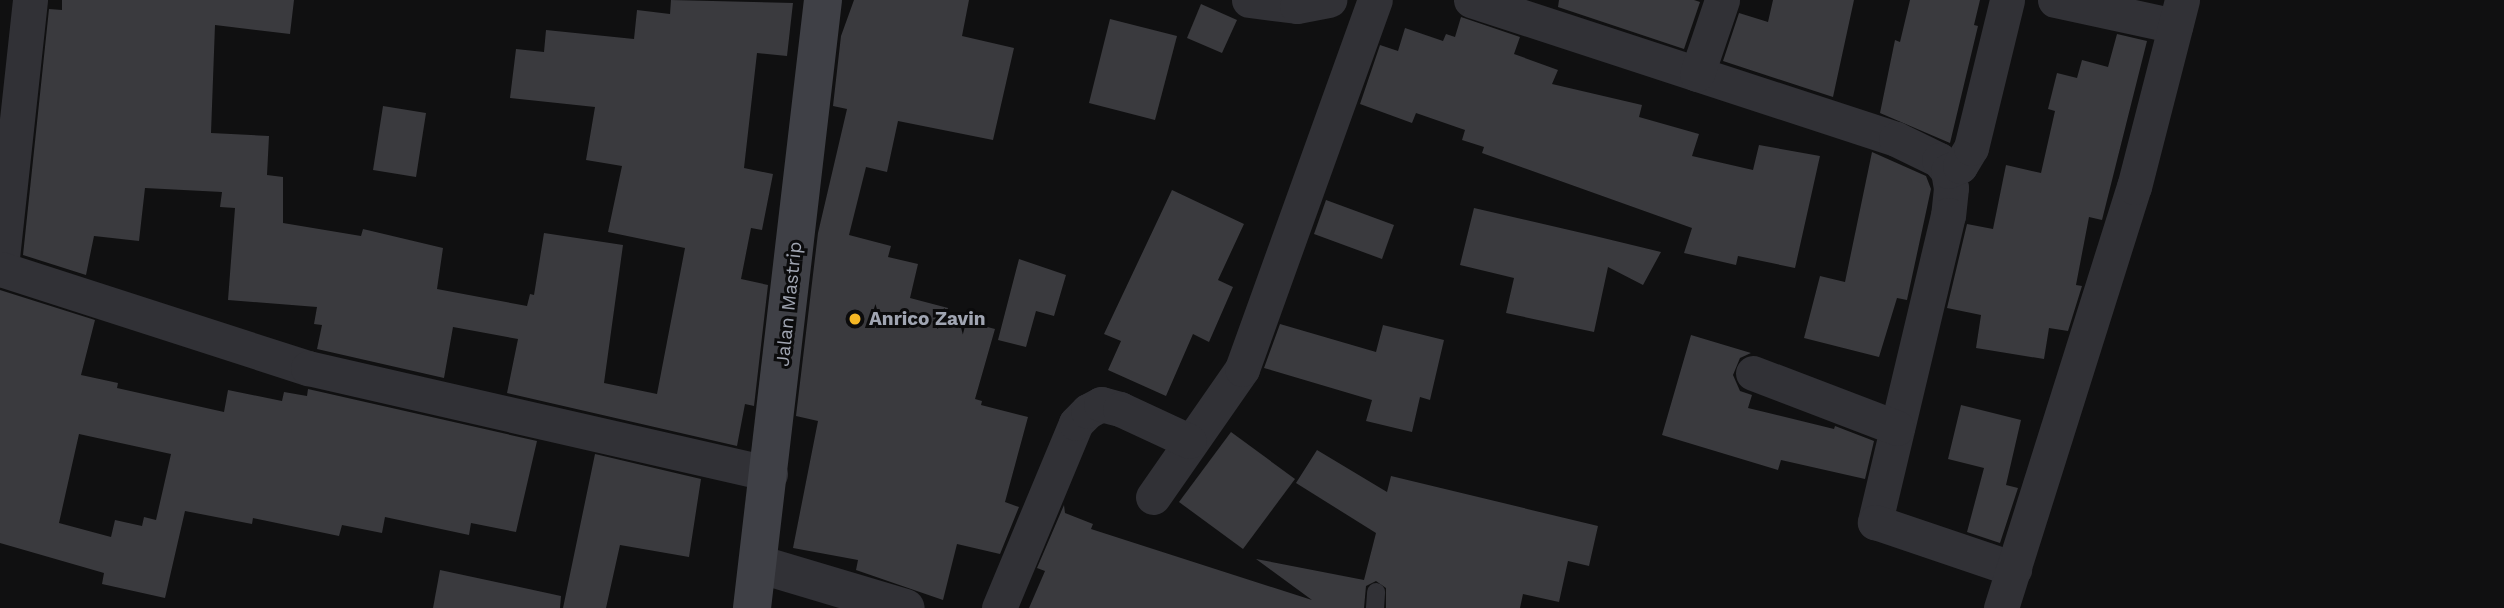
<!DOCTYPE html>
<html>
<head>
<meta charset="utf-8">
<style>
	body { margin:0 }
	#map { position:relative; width:2504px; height:608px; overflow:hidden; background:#101011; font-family:"Work Sans",sans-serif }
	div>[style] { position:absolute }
	.building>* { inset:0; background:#3a3a3e }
	.service>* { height:18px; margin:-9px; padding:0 9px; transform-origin:9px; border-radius:9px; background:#313136 }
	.minor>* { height:35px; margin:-17.5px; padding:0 17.5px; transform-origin:17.5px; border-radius:17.5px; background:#313136 }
	.tertiary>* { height:38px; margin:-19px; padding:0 19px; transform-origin:19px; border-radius:19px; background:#313136 }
	.secondary>* { height:38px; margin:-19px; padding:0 19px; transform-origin:19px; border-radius:19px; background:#3f4046 }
	.dots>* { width:19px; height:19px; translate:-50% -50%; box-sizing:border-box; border:4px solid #0b0b0c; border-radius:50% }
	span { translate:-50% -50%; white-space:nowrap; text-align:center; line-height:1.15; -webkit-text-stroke:6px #0b0b0c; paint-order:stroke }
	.street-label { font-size:19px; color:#a0a5b2 }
	.poi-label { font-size:19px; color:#a0a5b2; font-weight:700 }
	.left { translate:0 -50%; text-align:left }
</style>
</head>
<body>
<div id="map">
	<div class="building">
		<div style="clip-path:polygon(62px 0,294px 0,290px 34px,215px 25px,211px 133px,269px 136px,267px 175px,283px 177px,283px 223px,361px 236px,363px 229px,443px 248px,437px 289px,527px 306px,530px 294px,534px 295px,544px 233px,623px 245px,604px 383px,657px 394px,685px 248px,608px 232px,622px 166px,586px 160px,595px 107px,510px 98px,516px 49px,544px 52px,546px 30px,634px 39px,637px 10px,670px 14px,671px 0,793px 3px,787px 56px,757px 53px,744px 168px,773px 174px,762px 230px,751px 228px,741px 279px,768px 285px,754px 406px,745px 404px,737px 446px,507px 393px,518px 339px,453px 327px,444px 378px,317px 349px,322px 325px,314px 324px,317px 307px,228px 300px,235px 208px,220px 207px,222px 192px,145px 188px,139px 241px,94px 236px,86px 275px,23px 255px,49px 9px,62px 10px)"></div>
		<div style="clip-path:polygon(854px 0,969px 0,962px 36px,1014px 48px,993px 140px,898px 121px,887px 172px,866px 167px,849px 235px,891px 246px,888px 257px,918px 264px,910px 298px,948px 308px,946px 316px,995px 329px,975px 399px,982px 401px,981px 405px,1028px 417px,1005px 502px,1019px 507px,1000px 554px,957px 544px,943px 600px,856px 570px,858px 560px,793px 548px,818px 421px,796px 416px,818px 233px,847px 109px,833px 106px,841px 36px)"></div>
		<div style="clip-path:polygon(1559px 0,1694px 0,1700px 2px,1684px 49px,1558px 7px)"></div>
		<div style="clip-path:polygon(1773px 0,1854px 0,1833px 97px,1723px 61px,1739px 13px,1768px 22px)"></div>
		<div style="clip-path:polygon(1910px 0,1980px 0,1974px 25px,1978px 26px,1950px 143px,1880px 113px,1895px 40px,1900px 42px)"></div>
		<div style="clip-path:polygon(1201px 4px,1237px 20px,1222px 53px,1187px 38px)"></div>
		<div style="clip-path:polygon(1461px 17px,1520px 37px,1514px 54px,1558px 70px,1552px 84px,1642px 105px,1639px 117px,1699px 134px,1692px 156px,1753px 170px,1759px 145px,1820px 156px,1795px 268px,1738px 256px,1736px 265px,1684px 253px,1692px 228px,1482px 153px,1484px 147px,1462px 140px,1465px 130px,1416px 113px,1412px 123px,1360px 104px,1380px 45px,1398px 51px,1405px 28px,1443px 41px,1446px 34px,1455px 37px)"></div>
		<div style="clip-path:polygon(1110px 19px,1177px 36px,1155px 120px,1089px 103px)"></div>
		<div style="clip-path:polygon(2117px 34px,2147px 41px,2102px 220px,2089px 217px,2076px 285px,2082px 286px,2068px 331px,2049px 328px,2044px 359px,1976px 348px,1981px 315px,1947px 308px,1967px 224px,1993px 229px,2006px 165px,2041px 173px,2055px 111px,2048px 109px,2057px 73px,2077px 78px,2082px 60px,2108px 67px)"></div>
		<div style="clip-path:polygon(383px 106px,426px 113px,416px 177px,373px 170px)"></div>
		<div style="clip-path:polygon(1872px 152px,1926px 176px,1931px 189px,1907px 300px,1897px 298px,1879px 357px,1804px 338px,1820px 276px,1845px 282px)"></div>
		<div style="clip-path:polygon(1172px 190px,1244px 224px,1218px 280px,1233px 287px,1209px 342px,1193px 334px,1166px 396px,1108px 370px,1121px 341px,1104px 334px)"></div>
		<div style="clip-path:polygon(1326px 200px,1394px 225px,1382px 259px,1314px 234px)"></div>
		<div style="clip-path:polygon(1474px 208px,1595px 236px,1661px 252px,1643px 285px,1608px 267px,1594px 332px,1506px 313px,1514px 278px,1460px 265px)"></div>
		<div style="clip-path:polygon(1019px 259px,1066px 275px,1054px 316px,1036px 311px,1026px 347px,998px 340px)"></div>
		<div style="clip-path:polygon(evenodd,0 290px,95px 320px,81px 375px,118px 383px,117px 388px,224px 412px,228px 390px,282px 401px,284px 392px,307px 396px,308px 389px,537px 441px,516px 532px,471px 523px,469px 535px,385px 517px,382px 533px,342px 525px,339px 536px,253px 518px,252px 524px,185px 511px,165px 598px,102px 584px,104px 573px,0 543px,0 290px,79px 434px,171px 454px,156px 520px,144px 517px,142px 526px,115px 520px,111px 537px,59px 523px,79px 434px)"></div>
		<div style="clip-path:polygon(1280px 324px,1376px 352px,1383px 325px,1444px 340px,1430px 400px,1420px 397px,1412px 432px,1366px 421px,1372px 400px,1264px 368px)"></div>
		<div style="clip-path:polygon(1691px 335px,1751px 353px,1740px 358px,1733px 375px,1740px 391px,1752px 395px,1748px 408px,1834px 429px,1835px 426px,1874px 441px,1865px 479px,1781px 460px,1778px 470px,1662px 435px)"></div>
		<div style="clip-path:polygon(1961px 405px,2021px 420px,2006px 485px,2018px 488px,2000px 543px,1967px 532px,1984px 468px,1948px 459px)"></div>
		<div style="clip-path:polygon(1231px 432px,1295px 479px,1243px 549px,1179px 502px)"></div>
		<div style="clip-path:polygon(1317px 450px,1387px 492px,1391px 476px,1598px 526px,1589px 566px,1568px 561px,1559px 602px,1523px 594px,1520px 608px,1386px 608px,1386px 588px,1376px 581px,1366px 586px,1364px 608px,1029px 608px,1045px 571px,1037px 568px,1064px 505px,1065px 513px,1093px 524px,1091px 529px,1312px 600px,1256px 559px,1364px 580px,1376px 533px,1296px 483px)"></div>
		<div style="clip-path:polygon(595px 454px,701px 479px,689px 557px,620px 545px,606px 608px,563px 608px)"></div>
		<div style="clip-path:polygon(440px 570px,561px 596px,560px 608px,433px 608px)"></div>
	</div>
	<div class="service">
		<div style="left:1375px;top:608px;width:16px;rotate:-86deg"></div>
	</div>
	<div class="minor">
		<div style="left:30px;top:0;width:271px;rotate:96.2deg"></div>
		<div style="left:1px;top:269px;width:323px;rotate:17.9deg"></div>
		<div style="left:308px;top:368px;width:474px;rotate:12.9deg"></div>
		<div style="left:1249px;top:0;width:48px;rotate:7.1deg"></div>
		<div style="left:1297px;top:6px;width:33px;rotate:-11deg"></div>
		<div style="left:1471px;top:0;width:447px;rotate:18.1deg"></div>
		<div style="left:1896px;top:139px;width:48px;rotate:26deg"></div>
		<div style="left:1939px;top:160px;width:14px;rotate:51deg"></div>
		<div style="left:1948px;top:171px;width:17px;rotate:80deg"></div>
		<div style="left:1951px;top:188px;width:27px;rotate:96deg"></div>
		<div style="left:1948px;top:215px;width:316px;rotate:103.4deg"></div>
		<div style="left:1875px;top:522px;width:147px;rotate:18.7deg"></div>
		<div style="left:2055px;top:0;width:123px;rotate:12.2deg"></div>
		<div style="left:1697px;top:74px;width:78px;rotate:-71.3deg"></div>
		<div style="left:1948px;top:171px;width:13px;rotate:-23deg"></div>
		<div style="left:1960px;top:166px;width:21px;rotate:-59deg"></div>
		<div style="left:1971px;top:148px;width:152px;rotate:-76.3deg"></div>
		<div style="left:1753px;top:373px;width:154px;rotate:20.9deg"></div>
		<div style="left:1153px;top:497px;width:156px;rotate:-55.2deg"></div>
		<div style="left:1242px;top:369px;width:392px;rotate:-70.2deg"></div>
		<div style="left:999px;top:608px;width:200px;rotate:-67.4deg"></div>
		<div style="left:1076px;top:423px;width:17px;rotate:-45deg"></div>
		<div style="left:1088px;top:411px;width:15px;rotate:-28deg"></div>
		<div style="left:1101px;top:404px;width:20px;rotate:15deg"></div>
		<div style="left:1120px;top:409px;width:76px;rotate:24.9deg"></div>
		<div style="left:2001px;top:608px;width:442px;rotate:-72.5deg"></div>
		<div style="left:2134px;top:187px;width:193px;rotate:-75.6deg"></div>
	</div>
	<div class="tertiary">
		<div style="left:758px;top:564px;width:154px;rotate:16.6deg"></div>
	</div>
	<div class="secondary">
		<div style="left:752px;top:608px;width:612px;rotate:-83.34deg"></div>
	</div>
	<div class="dots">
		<div style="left:855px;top:319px;background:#f4b624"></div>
	</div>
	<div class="street-label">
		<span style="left:789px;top:304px;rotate:-84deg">Jalan Mastrip</span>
	</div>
	<div class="poi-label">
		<span class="left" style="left:869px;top:319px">Anrico Zavin</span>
	</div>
</div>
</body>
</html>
